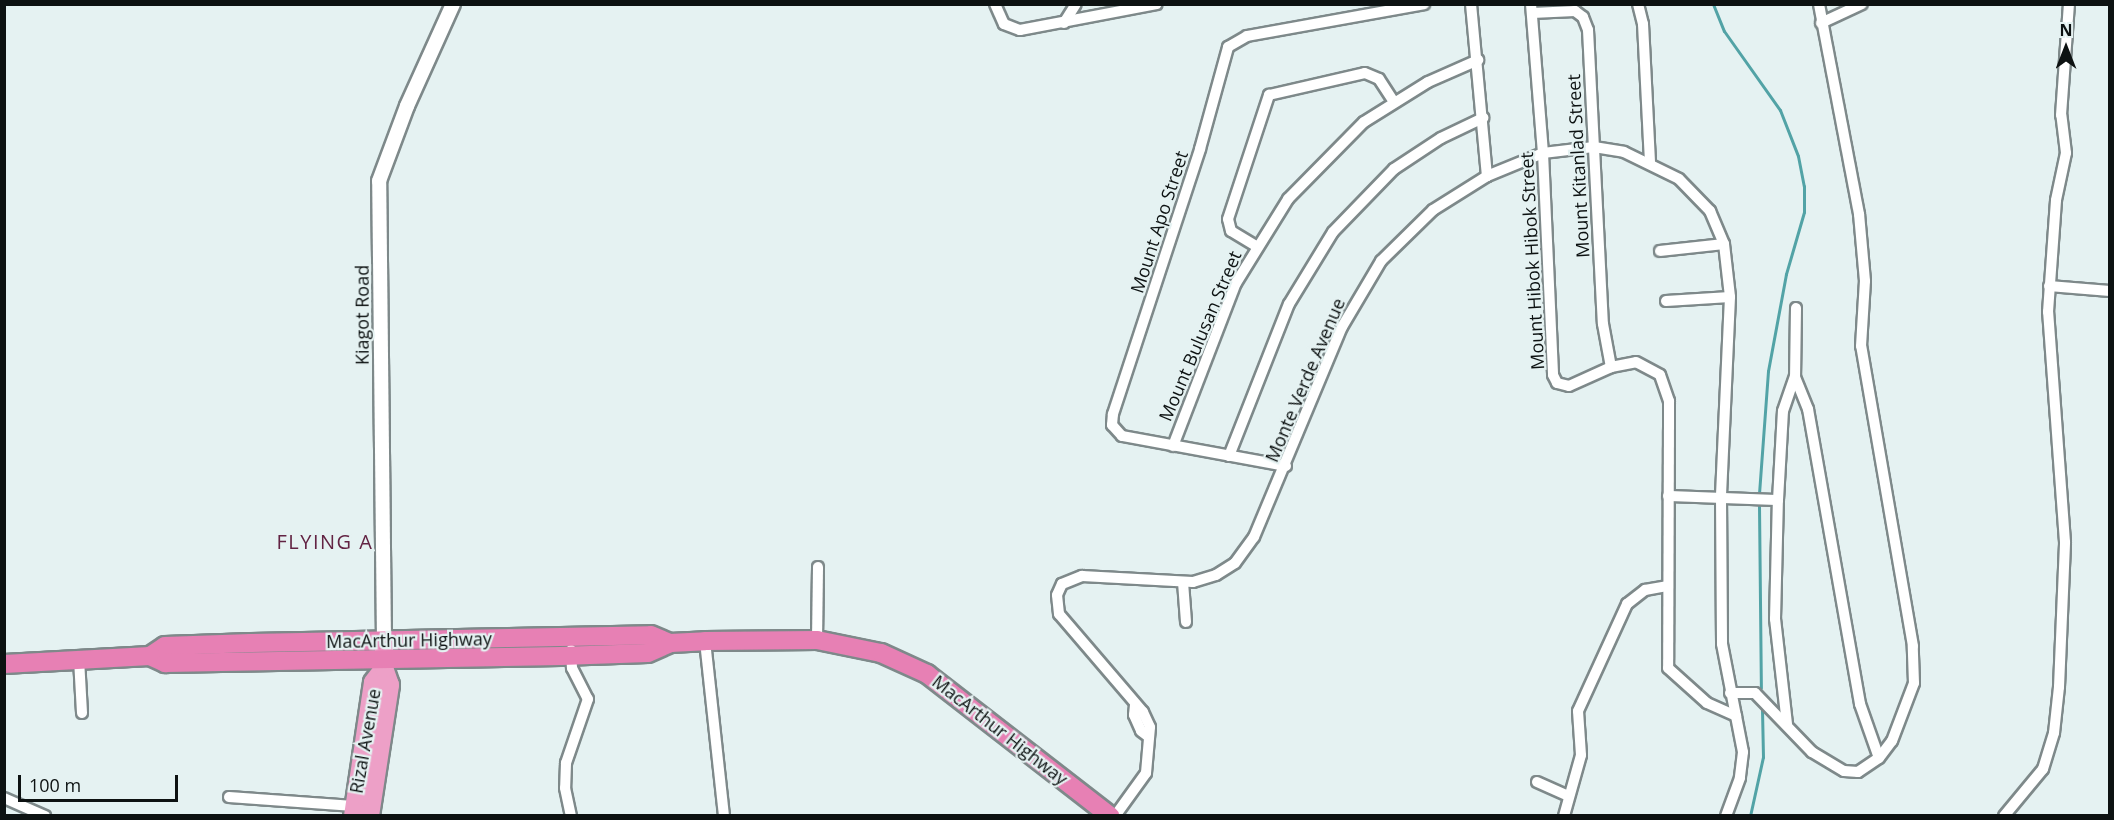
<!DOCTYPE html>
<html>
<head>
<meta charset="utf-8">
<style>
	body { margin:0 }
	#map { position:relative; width:2114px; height:820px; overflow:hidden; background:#e5f2f2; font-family:"Open Sans",sans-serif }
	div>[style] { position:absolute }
	.stream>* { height:3px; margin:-1.5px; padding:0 1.5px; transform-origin:1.5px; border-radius:1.5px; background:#52a3a6 }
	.roads { filter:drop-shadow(2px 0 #7e898a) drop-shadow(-2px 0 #7e898a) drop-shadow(0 2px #7e898a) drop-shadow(0 -2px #7e898a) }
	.minor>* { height:10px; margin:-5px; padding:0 5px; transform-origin:5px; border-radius:5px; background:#fff }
	.tertiary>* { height:14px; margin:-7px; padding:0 7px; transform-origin:7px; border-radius:7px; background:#fff }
	.primary>* { height:18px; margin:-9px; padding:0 9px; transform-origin:9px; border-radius:9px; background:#eda0c7 }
	.trunk>* { height:18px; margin:-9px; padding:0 9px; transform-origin:9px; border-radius:9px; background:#e780b4 }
	span { translate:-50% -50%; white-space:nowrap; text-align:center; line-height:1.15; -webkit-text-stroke:4.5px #e5f2f2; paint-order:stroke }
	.street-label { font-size:18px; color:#0d1212 }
	.neighbourhood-label { font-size:20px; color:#622343; letter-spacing:1.5px }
	.frame { position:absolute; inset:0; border:6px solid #0d1212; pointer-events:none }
	.north { position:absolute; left:2036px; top:18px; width:60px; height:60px; -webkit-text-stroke:4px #e5f2f2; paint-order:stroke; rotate:0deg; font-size:16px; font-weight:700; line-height:24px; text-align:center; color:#0d1212 }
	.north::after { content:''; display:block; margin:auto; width:21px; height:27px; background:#0d1212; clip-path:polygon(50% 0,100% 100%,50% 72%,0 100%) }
	.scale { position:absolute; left:18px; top:775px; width:160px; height:27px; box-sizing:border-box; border:3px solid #0d1212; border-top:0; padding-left:8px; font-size:18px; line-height:21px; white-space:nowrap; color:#0d1212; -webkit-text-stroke:4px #e5f2f2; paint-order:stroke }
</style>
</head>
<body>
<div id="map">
	<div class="stream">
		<div style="left:1713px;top:4px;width:29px;rotate:68deg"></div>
		<div style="left:1724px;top:31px;width:97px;rotate:54.7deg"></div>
		<div style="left:1780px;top:110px;width:49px;rotate:68.6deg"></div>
		<div style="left:1798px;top:156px;width:31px;rotate:79deg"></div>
		<div style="left:1804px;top:186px;width:26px;rotate:90deg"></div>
		<div style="left:1804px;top:212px;width:65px;rotate:106.2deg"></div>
		<div style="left:1786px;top:274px;width:99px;rotate:100.5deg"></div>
		<div style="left:1768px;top:371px;width:122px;rotate:94.2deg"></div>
		<div style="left:1759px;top:506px;width:182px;rotate:89.4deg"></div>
		<div style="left:1750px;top:816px;width:60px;rotate:-77.6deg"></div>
		<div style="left:1763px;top:757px;width:48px;rotate:-91.2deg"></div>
	</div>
	<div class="roads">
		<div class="minor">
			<div style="left:995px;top:4px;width:22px;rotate:66deg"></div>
			<div style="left:1004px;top:24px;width:17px;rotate:21deg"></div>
			<div style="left:1020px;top:30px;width:139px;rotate:-10.7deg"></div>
			<div style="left:1471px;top:4px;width:173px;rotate:84.7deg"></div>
			<div style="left:1531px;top:4px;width:149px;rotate:85.4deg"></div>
			<div style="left:1543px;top:153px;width:222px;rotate:87.4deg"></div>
			<div style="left:1553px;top:375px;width:9px;rotate:63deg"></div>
			<div style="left:1557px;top:383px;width:12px;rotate:14deg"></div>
			<div style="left:1569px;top:386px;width:46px;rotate:-24.3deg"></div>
			<div style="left:1611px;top:367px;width:25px;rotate:-11deg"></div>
			<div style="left:1636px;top:362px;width:27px;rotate:28deg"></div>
			<div style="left:1660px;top:375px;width:28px;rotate:71deg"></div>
			<div style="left:1669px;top:401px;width:20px;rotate:90deg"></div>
			<div style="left:1669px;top:421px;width:247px;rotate:90.2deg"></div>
			<div style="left:1668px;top:668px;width:52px;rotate:41.9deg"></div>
			<div style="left:1707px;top:703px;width:32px;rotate:24deg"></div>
			<div style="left:1638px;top:4px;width:21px;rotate:76deg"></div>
			<div style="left:1643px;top:24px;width:139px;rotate:87.1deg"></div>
			<div style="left:1532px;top:13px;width:43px;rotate:-2.7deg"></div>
			<div style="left:1575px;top:11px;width:10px;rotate:37deg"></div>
			<div style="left:1583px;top:17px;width:14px;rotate:69deg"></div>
			<div style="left:1588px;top:30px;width:294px;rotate:87.1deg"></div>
			<div style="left:1603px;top:324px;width:44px;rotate:79.5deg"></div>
			<div style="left:1064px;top:23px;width:22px;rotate:-58deg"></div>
			<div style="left:1821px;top:23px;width:45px;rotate:-24.9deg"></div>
			<div style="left:1256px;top:246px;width:29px;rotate:-149deg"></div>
			<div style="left:1231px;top:231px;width:12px;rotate:-104deg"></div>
			<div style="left:1228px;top:219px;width:131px;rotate:-71.7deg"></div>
			<div style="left:1269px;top:95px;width:98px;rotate:-12.9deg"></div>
			<div style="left:1365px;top:73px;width:15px;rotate:23deg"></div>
			<div style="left:1379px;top:79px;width:27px;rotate:57deg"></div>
			<div style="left:1660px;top:251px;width:64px;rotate:-6.2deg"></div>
			<div style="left:2049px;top:286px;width:61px;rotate:4.7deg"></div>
			<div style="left:1666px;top:301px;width:64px;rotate:-3.6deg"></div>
			<div style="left:1796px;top:308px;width:69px;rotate:90.8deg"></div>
			<div style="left:1795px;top:377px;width:35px;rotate:68deg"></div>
			<div style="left:1808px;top:409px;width:300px;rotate:80deg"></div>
			<div style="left:1860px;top:704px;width:57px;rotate:70.6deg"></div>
			<div style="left:1173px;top:446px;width:175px;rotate:-68.9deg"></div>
			<div style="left:1236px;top:283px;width:99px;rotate:-58.2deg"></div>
			<div style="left:1288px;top:199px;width:108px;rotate:-45.4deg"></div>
			<div style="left:1364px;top:122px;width:75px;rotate:-32deg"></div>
			<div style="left:1428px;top:82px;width:55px;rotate:-23.7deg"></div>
			<div style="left:1229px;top:456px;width:163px;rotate:-68.5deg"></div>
			<div style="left:1289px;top:304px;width:84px;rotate:-58.6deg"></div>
			<div style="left:1333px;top:232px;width:88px;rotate:-45.9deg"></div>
			<div style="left:1394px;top:169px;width:56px;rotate:-33.4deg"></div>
			<div style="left:1441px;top:138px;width:47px;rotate:-25.5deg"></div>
			<div style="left:1286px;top:466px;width:167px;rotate:-169.6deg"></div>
			<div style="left:1122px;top:436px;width:15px;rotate:-132deg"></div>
			<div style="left:1112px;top:425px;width:11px;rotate:-85deg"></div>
			<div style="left:1113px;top:414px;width:279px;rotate:-71.8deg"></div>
			<div style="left:1200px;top:149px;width:106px;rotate:-74.6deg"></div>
			<div style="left:1228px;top:47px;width:22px;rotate:-30deg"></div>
			<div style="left:1247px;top:36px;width:180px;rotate:-10.2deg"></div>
			<div style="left:1668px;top:496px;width:110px;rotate:2.1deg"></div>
			<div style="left:1183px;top:582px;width:40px;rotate:85.7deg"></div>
			<div style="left:817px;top:640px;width:73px;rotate:-89.2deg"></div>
			<div style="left:705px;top:641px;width:176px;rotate:83.8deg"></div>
			<div style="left:571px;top:650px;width:18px;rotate:87deg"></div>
			<div style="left:572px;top:668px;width:35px;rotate:63deg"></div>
			<div style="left:588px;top:699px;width:68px;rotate:109deg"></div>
			<div style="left:566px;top:763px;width:25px;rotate:92deg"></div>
			<div style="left:565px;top:788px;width:29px;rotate:78deg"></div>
			<div style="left:79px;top:659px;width:54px;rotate:86.8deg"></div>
			<div style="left:1730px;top:693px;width:25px"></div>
			<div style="left:1755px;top:693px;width:82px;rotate:46deg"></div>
			<div style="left:1812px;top:752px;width:37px;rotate:31deg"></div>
			<div style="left:1844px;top:771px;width:14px;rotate:4deg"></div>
			<div style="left:1858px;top:772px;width:25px;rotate:-34deg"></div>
			<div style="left:1879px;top:758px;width:21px;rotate:-53deg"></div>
			<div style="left:1892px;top:741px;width:62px;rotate:-69.2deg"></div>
			<div style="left:1914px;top:683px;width:37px;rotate:-92deg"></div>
			<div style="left:1913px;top:646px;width:304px;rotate:-99.8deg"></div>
			<div style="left:1861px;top:346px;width:65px;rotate:-86.5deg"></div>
			<div style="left:1865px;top:281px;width:67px;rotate:-95.1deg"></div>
			<div style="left:1859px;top:214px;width:214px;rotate:-100.8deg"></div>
			<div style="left:1135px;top:705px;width:10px;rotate:96deg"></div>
			<div style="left:1134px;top:715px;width:17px;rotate:66deg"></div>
			<div style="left:1141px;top:731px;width:10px;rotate:37deg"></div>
			<div style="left:1787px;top:724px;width:106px;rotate:-96.5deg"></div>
			<div style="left:1775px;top:619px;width:119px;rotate:-88.6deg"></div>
			<div style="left:1778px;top:500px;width:89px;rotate:-86.8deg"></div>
			<div style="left:1783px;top:411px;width:36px;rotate:-71deg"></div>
			<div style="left:1537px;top:782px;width:35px;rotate:24deg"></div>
			<div style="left:229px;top:797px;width:125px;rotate:4.1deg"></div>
			<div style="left:4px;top:798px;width:45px;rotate:23.7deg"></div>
			<div style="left:1115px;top:816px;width:53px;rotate:-54.2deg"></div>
			<div style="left:1146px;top:773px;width:46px;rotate:-85deg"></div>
			<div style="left:1150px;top:727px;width:17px;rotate:-115deg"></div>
			<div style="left:1143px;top:712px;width:129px;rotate:-130.6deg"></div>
			<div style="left:1059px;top:614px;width:19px;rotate:-96deg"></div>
			<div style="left:1057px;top:595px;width:12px;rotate:-66deg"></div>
			<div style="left:1062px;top:584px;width:22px;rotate:-22deg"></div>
			<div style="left:1082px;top:576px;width:111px;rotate:3.1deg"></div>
			<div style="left:1193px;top:582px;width:24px;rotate:-17deg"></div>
			<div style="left:1216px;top:575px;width:22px;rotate:-32deg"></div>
			<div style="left:1235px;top:563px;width:32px;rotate:-54deg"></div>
			<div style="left:1254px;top:537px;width:228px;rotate:-67.3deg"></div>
			<div style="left:1342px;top:327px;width:77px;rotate:-59.4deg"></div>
			<div style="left:1381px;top:261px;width:73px;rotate:-44.4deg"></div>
			<div style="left:1433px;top:210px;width:64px;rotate:-32.2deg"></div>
			<div style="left:1487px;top:176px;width:61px;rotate:-22.3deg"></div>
			<div style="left:1543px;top:153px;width:51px;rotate:-6.7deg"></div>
			<div style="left:1594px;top:147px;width:30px;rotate:9deg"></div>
			<div style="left:1624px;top:152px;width:61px;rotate:26.1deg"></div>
			<div style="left:1679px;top:179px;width:45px;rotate:45.9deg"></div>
			<div style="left:1710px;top:211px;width:36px;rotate:67deg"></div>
			<div style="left:1724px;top:244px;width:53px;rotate:83.5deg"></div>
			<div style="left:1730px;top:297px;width:201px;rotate:92.6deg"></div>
			<div style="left:1721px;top:498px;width:146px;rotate:89.6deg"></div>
			<div style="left:1722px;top:644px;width:110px;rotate:79deg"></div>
			<div style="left:1743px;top:752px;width:26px;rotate:97deg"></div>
			<div style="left:1740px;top:778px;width:40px;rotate:110.2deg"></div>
			<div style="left:1564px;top:816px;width:63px;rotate:-74.4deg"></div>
			<div style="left:1581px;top:755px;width:44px;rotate:-93.9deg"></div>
			<div style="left:1578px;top:711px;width:118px;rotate:-65.4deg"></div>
			<div style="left:1627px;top:604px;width:23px;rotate:-38deg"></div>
			<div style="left:1645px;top:590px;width:22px;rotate:-10deg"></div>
			<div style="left:2004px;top:816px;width:61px;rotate:-50.3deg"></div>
			<div style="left:2043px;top:769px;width:38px;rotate:-73deg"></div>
			<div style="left:2054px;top:733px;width:46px;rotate:-83.8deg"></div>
			<div style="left:2059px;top:687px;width:145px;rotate:-87.6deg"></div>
			<div style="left:2065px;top:542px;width:231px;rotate:-94.2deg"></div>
			<div style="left:2048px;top:312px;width:112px;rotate:-85.9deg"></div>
			<div style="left:2056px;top:200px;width:48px;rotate:-78deg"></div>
			<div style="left:2066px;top:153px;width:38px;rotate:-97deg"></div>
			<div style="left:2061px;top:115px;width:111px;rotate:-85.9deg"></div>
		</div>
		<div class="tertiary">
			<div style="left:384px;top:641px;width:460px;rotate:-90.6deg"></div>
			<div style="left:379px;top:181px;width:80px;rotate:-69.5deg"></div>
			<div style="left:407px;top:106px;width:112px;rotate:-65.7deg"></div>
		</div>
		<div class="primary">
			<div style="left:353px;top:816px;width:135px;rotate:-81.5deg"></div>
			<div style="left:373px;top:682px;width:18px;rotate:-52deg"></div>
			<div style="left:370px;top:816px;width:133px;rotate:-81.3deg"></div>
			<div style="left:390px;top:685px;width:18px;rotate:-109deg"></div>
			<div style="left:384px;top:668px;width:25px;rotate:-90deg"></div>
		</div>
		<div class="trunk">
			<div style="left:150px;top:656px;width:18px;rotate:-34deg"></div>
			<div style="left:165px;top:646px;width:86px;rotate:-2deg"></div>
			<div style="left:251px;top:643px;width:400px;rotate:-1.1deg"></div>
			<div style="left:651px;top:635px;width:21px;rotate:23deg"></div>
			<div style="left:4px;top:664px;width:146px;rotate:-3.1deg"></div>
			<div style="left:150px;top:656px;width:17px;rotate:25deg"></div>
			<div style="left:165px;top:663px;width:396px;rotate:-1deg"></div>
			<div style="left:561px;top:656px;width:87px;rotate:-2deg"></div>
			<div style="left:648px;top:653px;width:24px;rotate:-24deg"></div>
			<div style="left:670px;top:643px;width:35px;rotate:-3deg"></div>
			<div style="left:705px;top:641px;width:112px;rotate:-0.5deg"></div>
			<div style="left:817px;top:640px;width:65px;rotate:11.5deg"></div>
			<div style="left:881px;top:653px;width:51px;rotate:24.5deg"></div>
			<div style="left:927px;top:674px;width:232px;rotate:37.8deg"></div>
		</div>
	</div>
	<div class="street-label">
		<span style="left:1578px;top:166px;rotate:-93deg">Mount Kitanlad Street</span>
		<span style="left:1159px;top:222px;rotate:-72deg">Mount Apo Street</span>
		<span style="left:1532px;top:261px;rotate:-93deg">Mount Hibok Hibok Street</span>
		<span style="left:362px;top:315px;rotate:-90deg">Kiagot Road</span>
		<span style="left:1200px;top:336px;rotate:-67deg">Mount Bulusan Street</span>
		<span style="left:1305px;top:380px;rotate:-67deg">Monte Verde Avenue</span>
		<span style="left:409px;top:640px;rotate:-1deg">MacArthur Highway</span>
		<span style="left:1000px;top:730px;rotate:38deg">MacArthur Highway</span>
		<span style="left:365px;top:741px;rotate:-80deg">Rizal Avenue</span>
	</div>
	<div class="neighbourhood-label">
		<span style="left:325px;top:541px">FLYING A</span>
	</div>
	<div class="frame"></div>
	<div class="north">N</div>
	<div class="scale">100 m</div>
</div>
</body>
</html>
